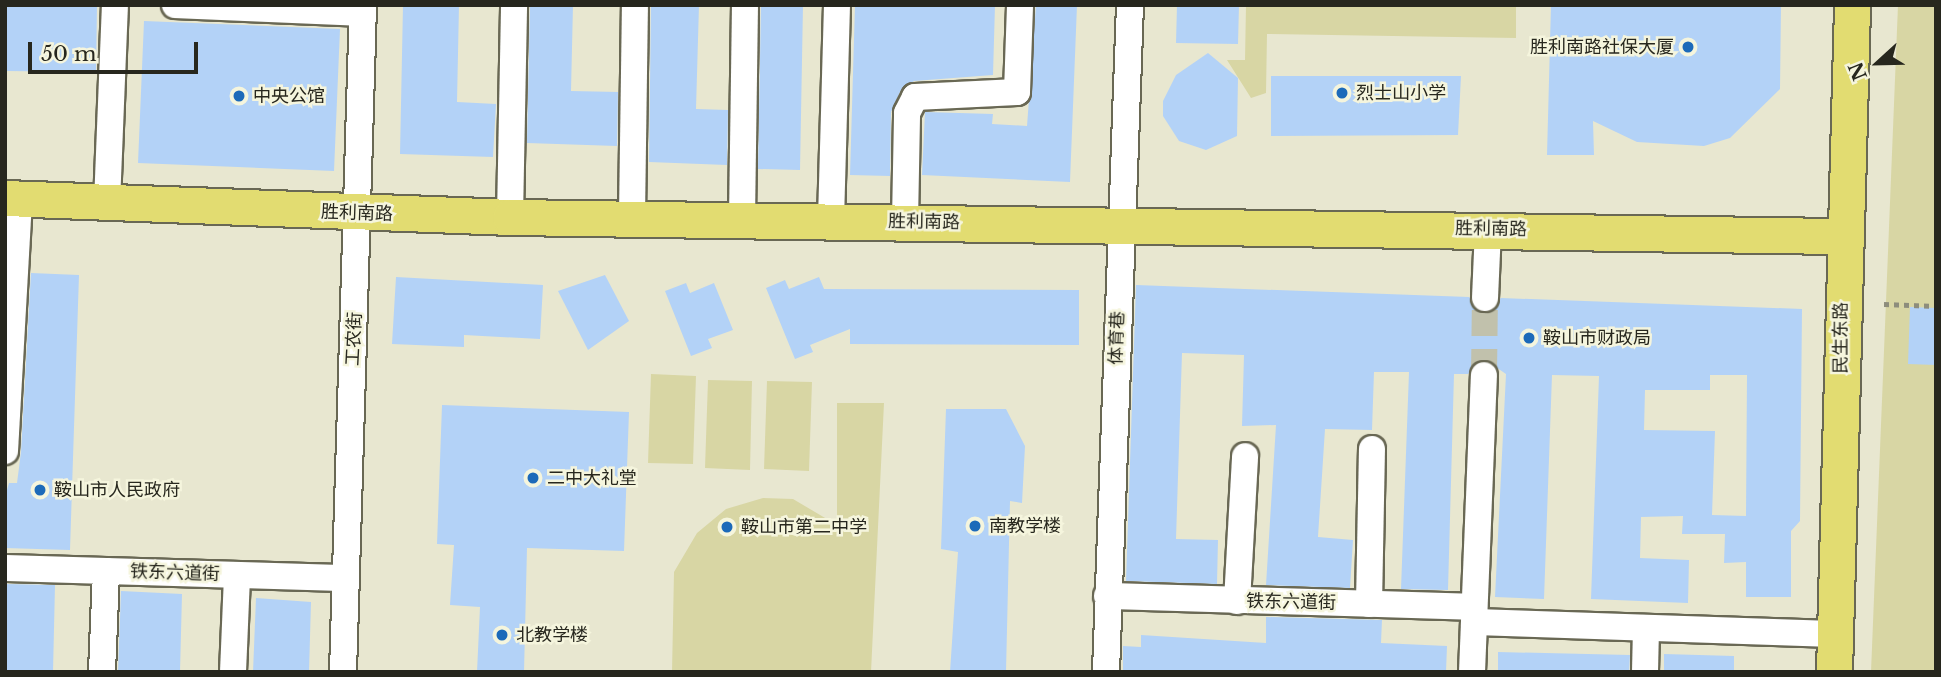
<!DOCTYPE html>
<html>
<head>
<meta charset="utf-8">
<style>
	body { margin:0 }
	#map { position:relative; width:1941px; height:677px; overflow:hidden; background:#e8e7d0; font-family:"Libre Baskerville","Noto Sans SC",serif }
	div>[style] { position:absolute }
	.green>* { inset:0; background:#d8d6a4 }
	.building>* { inset:0; background:#b3d2f7 }
	.minor-tunnel>* { height:26px; margin-top:-13px; transform-origin:0; background:repeating-linear-gradient(90deg,#c1c1ac 0 26px,transparent 0 39px) }
	.path>* { height:4.5px; margin-top:-2.25px; transform-origin:0; background:repeating-linear-gradient(90deg,#8d8d7c 0 5px,transparent 0 10px) }
	.roads { filter:drop-shadow(2px 0 #696854) drop-shadow(-2px 0 #696854) drop-shadow(0 2px #696854) drop-shadow(0 -2px #696854) }
	.minor>* { height:26px; margin:-13px; padding:0 13px; transform-origin:13px; border-radius:13px; background:#fff }
	.major>* { height:35px; margin:-17.5px; padding:0 17.5px; transform-origin:17.5px; border-radius:17.5px; background:#e2dc71 }
	.dots>* { width:19px; height:19px; translate:-50% -50%; box-sizing:border-box; border:4px solid #f5f5dd; border-radius:50% }
	span { translate:-50% -50%; white-space:nowrap; text-align:center; line-height:1.15; -webkit-text-stroke:5px #f5f5dd; paint-order:stroke }
	.poi-label { font-size:18px; color:#27271e }
	.right { translate:-100% -50%; text-align:right }
	.left { translate:0 -50%; text-align:left }
	.street-label { font-size:18px; color:#27271e }
	.frame { position:absolute; inset:0; border:7px solid #27271e; pointer-events:none }
	.north { position:absolute; left:1843px; top:28px; width:70px; height:70px; -webkit-text-stroke:5px #f5f5dd; paint-order:stroke; rotate:248deg; font-size:19px; font-weight:700; line-height:28px; text-align:center; color:#27271e }
	.north::after { content:''; display:block; margin:auto; width:24px; height:32px; background:#27271e; clip-path:polygon(50% 0,100% 100%,50% 72%,0 100%) }
	.scale { position:absolute; left:28px; top:42px; width:170px; height:32px; box-sizing:border-box; border:4px solid #27271e; border-top:0; padding-left:9px; font-size:21px; line-height:24px; white-space:nowrap; color:#27271e; -webkit-text-stroke:5px #f5f5dd; paint-order:stroke }
</style>
</head>
<body>
<div id="map">
	<div class="green">
		<div style="clip-path:polygon(1246px 5px,1516px 5px,1516px 38px,1267px 34px,1266px 93px,1251px 98px,1227px 60px,1245px 60px)"></div>
		<div style="clip-path:polygon(1898px 5px,1936px 5px,1936px 672px,1871px 672px)"></div>
		<div style="clip-path:polygon(651px 374px,696px 376px,693px 464px,648px 463px)"></div>
		<div style="clip-path:polygon(708px 380px,752px 381px,750px 470px,705px 468px)"></div>
		<div style="clip-path:polygon(767px 381px,812px 382px,809px 471px,764px 469px)"></div>
		<div style="clip-path:polygon(837px 403px,884px 403px,871px 672px,672px 672px,674px 572px,697px 533px,726px 509px,763px 498px,793px 499px,837px 525px)"></div>
	</div>
	<div class="building">
		<div style="clip-path:polygon(5px 5px,97px 5px,96px 72px,5px 71px)"></div>
		<div style="clip-path:polygon(403px 5px,459px 5px,457px 102px,496px 104px,493px 157px,400px 154px)"></div>
		<div style="clip-path:polygon(530px 5px,573px 5px,571px 91px,618px 92px,617px 146px,527px 143px)"></div>
		<div style="clip-path:polygon(651px 5px,699px 5px,696px 109px,728px 110px,727px 165px,649px 162px)"></div>
		<div style="clip-path:polygon(761px 5px,803px 5px,800px 170px,758px 169px)"></div>
		<div style="clip-path:polygon(855px 5px,995px 5px,993px 75px,914px 81px,901px 90px,891px 112px,890px 176px,850px 175px)"></div>
		<div style="clip-path:polygon(1036px 5px,1077px 5px,1070px 182px,922px 175px,925px 112px,993px 114px,992px 124px,1027px 126px)"></div>
		<div style="clip-path:polygon(1177px 5px,1239px 5px,1238px 44px,1176px 43px)"></div>
		<div style="clip-path:polygon(1551px 5px,1781px 5px,1780px 89px,1730px 138px,1704px 146px,1637px 142px,1593px 121px,1594px 155px,1547px 155px)"></div>
		<div style="clip-path:polygon(144px 21px,340px 29px,334px 171px,138px 163px)"></div>
		<div style="clip-path:polygon(1208px 53px,1238px 78px,1237px 136px,1206px 150px,1179px 141px,1163px 116px,1163px 101px,1176px 75px)"></div>
		<div style="clip-path:polygon(1271px 76px,1461px 76px,1458px 135px,1271px 136px)"></div>
		<div style="clip-path:polygon(31px 273px,79px 275px,70px 550px,5px 548px,5px 497px,9px 483px,17px 483px,21px 452px)"></div>
		<div style="clip-path:polygon(605px 275px,629px 321px,588px 350px,558px 291px)"></div>
		<div style="clip-path:polygon(396px 277px,543px 285px,540px 339px,464px 335px,464px 347px,392px 344px)"></div>
		<div style="clip-path:polygon(819px 277px,824px 289px,1079px 290px,1079px 345px,850px 344px,850px 329px,810px 345px,813px 352px,795px 359px,766px 288px,785px 280px,789px 289px)"></div>
		<div style="clip-path:polygon(686px 283px,690px 293px,714px 283px,733px 330px,708px 339px,712px 348px,691px 356px,665px 291px)"></div>
		<div style="clip-path:polygon(evenodd,1136px 285px,1469px 297px,1485px 314px,1501px 298px,1802px 309px,1800px 521px,1791px 531px,1791px 597px,1746px 597px,1746px 562px,1724px 563px,1725px 534px,1682px 534px,1683px 516px,1641px 517px,1640px 558px,1689px 560px,1688px 603px,1591px 599px,1599px 376px,1552px 375px,1544px 599px,1495px 597px,1506px 374px,1484px 359px,1468px 374px,1454px 374px,1448px 590px,1401px 589px,1409px 372px,1374px 372px,1372px 430px,1325px 429px,1318px 537px,1353px 540px,1350px 588px,1266px 585px,1276px 425px,1242px 426px,1244px 355px,1182px 353px,1176px 539px,1218px 540px,1217px 584px,1126px 581px,1136px 285px,1710px 375px,1747px 375px,1746px 516px,1712px 515px,1715px 431px,1644px 430px,1645px 390px,1710px 390px,1710px 375px)"></div>
		<div style="clip-path:polygon(1910px 307px,1936px 308px,1936px 365px,1908px 364px)"></div>
		<div style="clip-path:polygon(442px 405px,629px 412px,624px 551px,527px 548px,524px 672px,477px 672px,480px 607px,450px 605px,454px 545px,437px 544px)"></div>
		<div style="clip-path:polygon(946px 409px,1006px 409px,1025px 446px,1022px 503px,1010px 501px,1006px 672px,950px 672px,958px 552px,941px 549px)"></div>
		<div style="clip-path:polygon(5px 584px,55px 585px,53px 672px,5px 672px)"></div>
		<div style="clip-path:polygon(121px 591px,182px 594px,180px 672px,118px 672px)"></div>
		<div style="clip-path:polygon(256px 598px,311px 602px,309px 672px,253px 672px)"></div>
		<div style="clip-path:polygon(1266px 617px,1382px 620px,1381px 643px,1447px 646px,1446px 672px,1123px 672px,1123px 646px,1141px 647px,1141px 635px,1266px 643px)"></div>
		<div style="clip-path:polygon(1498px 652px,1630px 655px,1629px 672px,1498px 672px)"></div>
		<div style="clip-path:polygon(1664px 654px,1734px 656px,1734px 672px,1664px 672px)"></div>
	</div>
	<div class="minor-tunnel">
		<div style="left:1484px;top:375px;width:77px;rotate:-89.3deg"></div>
	</div>
	<div class="path">
		<div style="left:1884px;top:304px;width:52px;rotate:2.2deg"></div>
	</div>
	<div class="roads">
		<div class="minor">
			<div style="left:175px;top:5px;width:188px;rotate:2.4deg"></div>
			<div style="left:107px;top:203px;width:198px;rotate:-87.7deg"></div>
			<div style="left:632px;top:216px;width:211px;rotate:-89.2deg"></div>
			<div style="left:510px;top:217px;width:212px;rotate:-88.9deg"></div>
			<div style="left:742px;top:219px;width:214px;rotate:-89.2deg"></div>
			<div style="left:831px;top:220px;width:215px;rotate:-88.4deg"></div>
			<div style="left:905px;top:221px;width:108px;rotate:-88.9deg"></div>
			<div style="left:907px;top:113px;width:18px;rotate:-63deg"></div>
			<div style="left:915px;top:97px;width:102px;rotate:-2.8deg"></div>
			<div style="left:1017px;top:92px;width:87px;rotate:-88deg"></div>
			<div style="left:1485px;top:298px;width:70px;rotate:-87.5deg"></div>
			<div style="left:5px;top:451px;width:252px;rotate:-86.8deg"></div>
			<div style="left:5px;top:568px;width:340px;rotate:1.7deg"></div>
			<div style="left:1107px;top:596px;width:367px;rotate:1.7deg"></div>
			<div style="left:1237px;top:601px;width:145px;rotate:-86.8deg"></div>
			<div style="left:1369px;top:604px;width:155px;rotate:-88.9deg"></div>
			<div style="left:1474px;top:622px;width:361px;rotate:1.9deg"></div>
			<div style="left:102px;top:672px;width:101px;rotate:-87.7deg"></div>
			<div style="left:233px;top:672px;width:97px;rotate:-87.6deg"></div>
			<div style="left:343px;top:672px;width:667px;rotate:-88.28deg"></div>
			<div style="left:1106px;top:672px;width:667px;rotate:-87.94deg"></div>
			<div style="left:1472px;top:672px;width:297px;rotate:-87.7deg"></div>
			<div style="left:1645px;top:672px;width:44px;rotate:-88.7deg"></div>
		</div>
		<div class="major">
			<div style="left:5px;top:198px;width:505px;rotate:2.15deg"></div>
			<div style="left:510px;top:217px;width:1333px;rotate:0.82deg"></div>
			<div style="left:1834px;top:672px;width:667px;rotate:-88.45deg"></div>
		</div>
	</div>
	<div class="dots">
		<div style="left:1688px;top:47px;background:#1c6ab9"></div>
		<div style="left:1342px;top:93px;background:#1c6ab9"></div>
		<div style="left:239px;top:96px;background:#1c6ab9"></div>
		<div style="left:1529px;top:338px;background:#1c6ab9"></div>
		<div style="left:533px;top:478px;background:#1c6ab9"></div>
		<div style="left:40px;top:490px;background:#1c6ab9"></div>
		<div style="left:975px;top:526px;background:#1c6ab9"></div>
		<div style="left:727px;top:527px;background:#1c6ab9"></div>
		<div style="left:502px;top:635px;background:#1c6ab9"></div>
	</div>
	<div class="poi-label">
		<span class="right" style="left:1674px;top:47px">胜利南路社保大厦</span>
		<span class="left" style="left:1356px;top:93px">烈士山小学</span>
		<span class="left" style="left:253px;top:96px">中央公馆</span>
		<span class="left" style="left:1543px;top:338px">鞍山市财政局</span>
		<span class="left" style="left:547px;top:478px">二中大礼堂</span>
		<span class="left" style="left:54px;top:490px">鞍山市人民政府</span>
		<span class="left" style="left:989px;top:526px">南教学楼</span>
		<span class="left" style="left:741px;top:527px">鞍山市第二中学</span>
		<span class="left" style="left:516px;top:635px">北教学楼</span>
	</div>
	<div class="street-label">
		<span style="left:357px;top:213px;rotate:2deg">胜利南路</span>
		<span style="left:924px;top:222px;rotate:1deg">胜利南路</span>
		<span style="left:1491px;top:229px;rotate:1deg">胜利南路</span>
		<span style="left:1117px;top:338px;rotate:-88deg">体育巷</span>
		<span style="left:1841px;top:338px;rotate:-90deg">民生东路</span>
		<span style="left:354px;top:339px;rotate:-87deg">工农街</span>
		<span style="left:175px;top:573px;rotate:2deg">铁东六道街</span>
		<span style="left:1291px;top:602px;rotate:1deg">铁东六道街</span>
	</div>
	<div class="frame"></div>
	<div class="north">N</div>
	<div class="scale">50 m</div>
</div>
</body>
</html>
